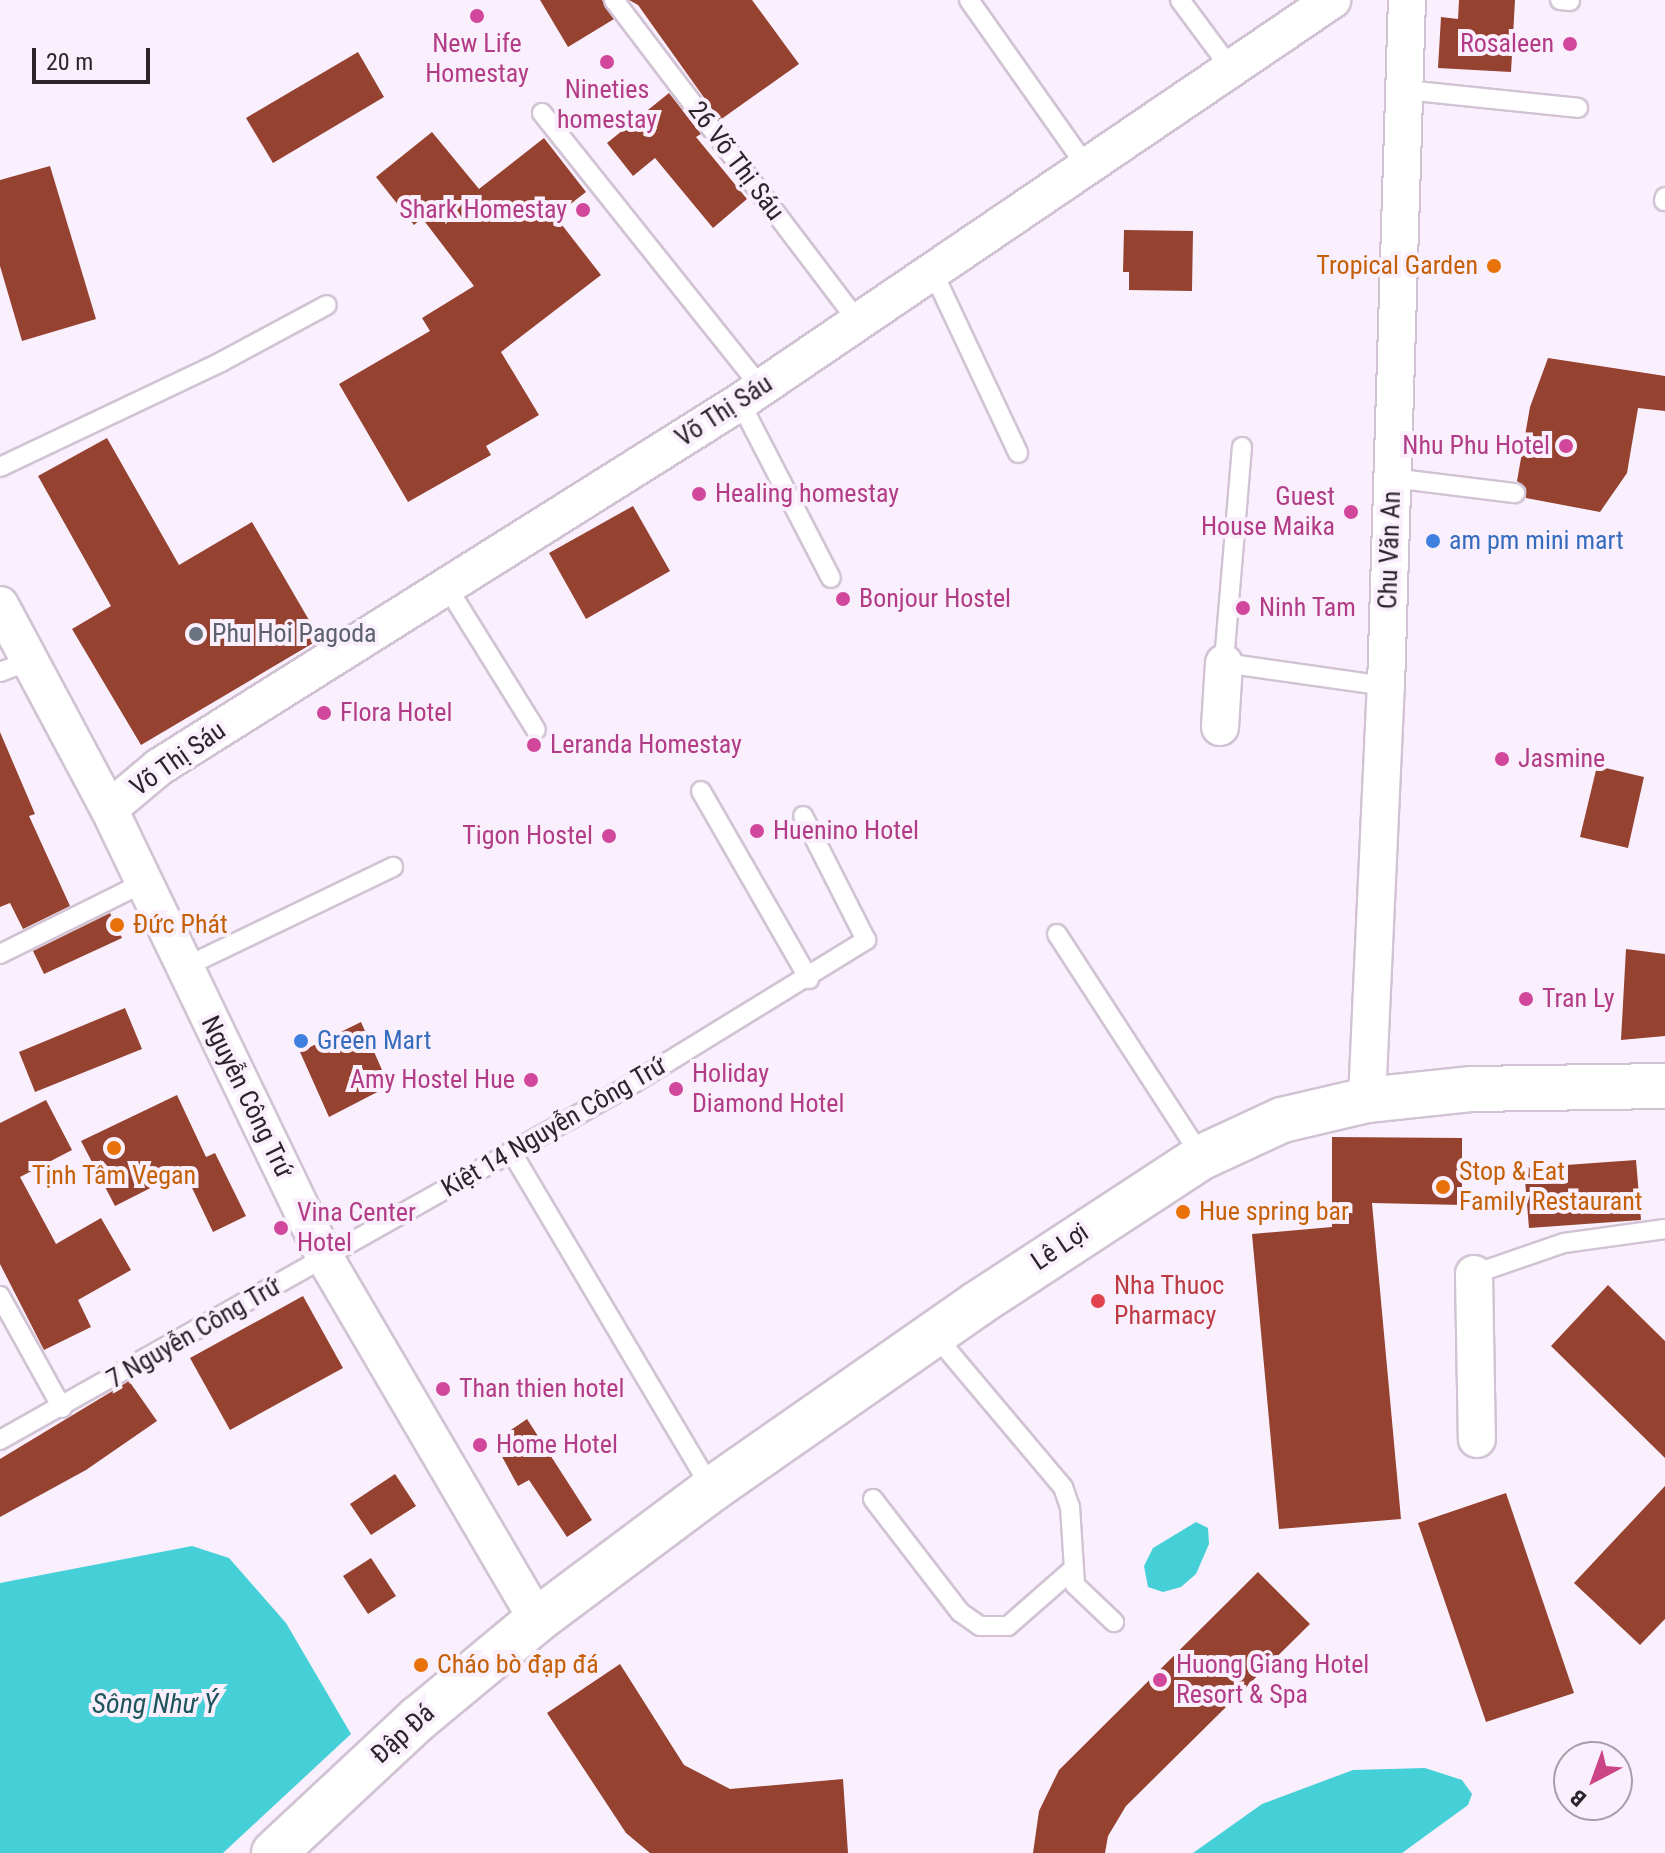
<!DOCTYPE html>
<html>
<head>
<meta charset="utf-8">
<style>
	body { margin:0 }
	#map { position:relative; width:1665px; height:1853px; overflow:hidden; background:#faeffd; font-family:"Roboto Condensed",sans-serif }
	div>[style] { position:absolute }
	.water>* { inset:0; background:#45d0d8 }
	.building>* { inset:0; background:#954230 }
	.roads { filter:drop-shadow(2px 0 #d1c3d4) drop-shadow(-2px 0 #d1c3d4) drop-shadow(0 2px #d1c3d4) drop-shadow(0 -2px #d1c3d4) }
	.lane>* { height:18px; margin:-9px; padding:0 9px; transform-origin:9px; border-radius:9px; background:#fff }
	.street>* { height:36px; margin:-18px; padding:0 18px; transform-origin:18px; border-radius:18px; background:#fff }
	.secondary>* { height:44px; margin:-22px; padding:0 22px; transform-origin:22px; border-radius:22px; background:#fff }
	.dots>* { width:22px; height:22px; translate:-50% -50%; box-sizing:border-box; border:4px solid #faeffd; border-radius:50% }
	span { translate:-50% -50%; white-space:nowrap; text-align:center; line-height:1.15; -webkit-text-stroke:8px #faeffd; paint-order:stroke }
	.hotel-label { font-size:26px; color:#b23c85 }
	.right { translate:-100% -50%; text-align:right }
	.left { translate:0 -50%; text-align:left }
	.street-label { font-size:26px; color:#2a252b }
	.food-label { font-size:26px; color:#c56008 }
	.shop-label { font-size:26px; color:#366cbe }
	.worship-label { font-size:26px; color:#5b616d }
	.health-label { font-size:26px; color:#be3a42 }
	.water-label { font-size:28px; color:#1d565a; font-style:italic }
	.north { position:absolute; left:1553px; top:1741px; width:80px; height:80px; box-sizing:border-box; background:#faeffd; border:2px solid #a79ea9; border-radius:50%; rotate:221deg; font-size:22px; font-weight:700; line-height:32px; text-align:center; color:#2a252b }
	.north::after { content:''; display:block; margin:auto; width:28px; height:36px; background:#cb4586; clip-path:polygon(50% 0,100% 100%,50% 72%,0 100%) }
	.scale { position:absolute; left:32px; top:48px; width:118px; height:36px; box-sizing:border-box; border:4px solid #2a252b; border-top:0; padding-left:10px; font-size:24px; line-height:28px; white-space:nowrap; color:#2a252b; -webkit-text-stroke:6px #faeffd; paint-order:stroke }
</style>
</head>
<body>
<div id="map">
	<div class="water">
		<div style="clip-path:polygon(1196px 1522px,1208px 1528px,1209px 1544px,1196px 1574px,1181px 1587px,1163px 1592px,1148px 1587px,1144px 1566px,1153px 1548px)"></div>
		<div style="clip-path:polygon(192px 1546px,229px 1558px,286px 1623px,351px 1734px,223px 1853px,0 1853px,0 1583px)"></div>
		<div style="clip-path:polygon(1425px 1768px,1462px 1780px,1472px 1794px,1468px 1805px,1402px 1853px,1193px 1853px,1262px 1804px,1353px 1770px)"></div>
	</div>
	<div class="building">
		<div style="clip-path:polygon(540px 0,602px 0,614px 19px,568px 47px)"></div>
		<div style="clip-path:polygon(629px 0,752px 0,799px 64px,720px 120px,638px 5px)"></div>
		<div style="clip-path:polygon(1459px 0,1515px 0,1511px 72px,1438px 68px,1441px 17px,1458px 19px)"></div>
		<div style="clip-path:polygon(358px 52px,384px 97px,273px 163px,246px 118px)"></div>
		<div style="clip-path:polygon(669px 93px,701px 134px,696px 137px,747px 199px,713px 228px,655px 158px,633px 176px,607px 143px)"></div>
		<div style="clip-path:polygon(432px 132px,479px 189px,544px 138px,586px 192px,555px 216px,601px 275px,501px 352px,539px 415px,486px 446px,491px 455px,408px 502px,339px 384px,430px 331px,422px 318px,474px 286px,422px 218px,414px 225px,376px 177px)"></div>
		<div style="clip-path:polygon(50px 166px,96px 319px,22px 341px,0 266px,0 180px)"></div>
		<div style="clip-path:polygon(1124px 230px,1193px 231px,1192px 291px,1129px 290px,1129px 272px,1123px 272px)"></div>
		<div style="clip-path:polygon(1548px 358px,1665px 376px,1665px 411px,1638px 408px,1627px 473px,1600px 512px,1526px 498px,1526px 488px,1517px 481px,1530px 407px)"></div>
		<div style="clip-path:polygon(107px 438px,179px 565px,252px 522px,320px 639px,141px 745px,72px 629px,111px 606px,38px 476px)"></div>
		<div style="clip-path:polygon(633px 506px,670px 571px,586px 619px,549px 553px)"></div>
		<div style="clip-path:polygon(0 732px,35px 814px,29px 816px,70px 906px,23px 929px,10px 903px,0 907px)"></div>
		<div style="clip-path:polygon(1597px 766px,1644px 777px,1628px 848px,1580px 837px)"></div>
		<div style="clip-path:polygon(110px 913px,122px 938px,44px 974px,33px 951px)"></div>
		<div style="clip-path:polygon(1626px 949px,1665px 954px,1665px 1036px,1621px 1040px)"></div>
		<div style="clip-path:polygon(125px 1008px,142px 1049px,35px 1092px,19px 1052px)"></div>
		<div style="clip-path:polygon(361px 1022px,389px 1086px,329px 1117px,300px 1052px)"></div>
		<div style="clip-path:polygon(177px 1095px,206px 1157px,215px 1153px,246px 1216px,213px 1232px,184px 1171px,115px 1206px,81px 1141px)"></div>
		<div style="clip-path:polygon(46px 1100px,72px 1150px,20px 1177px,56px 1244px,101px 1218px,131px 1270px,78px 1300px,91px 1327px,44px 1350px,0 1264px,0 1123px)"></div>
		<div style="clip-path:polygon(1332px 1137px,1462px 1138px,1462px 1205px,1372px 1203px,1401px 1519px,1279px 1529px,1252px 1234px,1332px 1227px)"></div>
		<div style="clip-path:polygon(1636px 1160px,1641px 1220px,1529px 1228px,1524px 1168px)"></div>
		<div style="clip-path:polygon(1608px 1285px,1665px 1341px,1665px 1458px,1551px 1346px)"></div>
		<div style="clip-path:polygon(303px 1296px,343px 1368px,230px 1430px,190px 1358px)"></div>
		<div style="clip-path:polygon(129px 1381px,157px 1421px,86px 1470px,0 1517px,0 1459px)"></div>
		<div style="clip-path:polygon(527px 1419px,592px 1520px,567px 1537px,529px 1480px,518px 1486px,500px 1453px,505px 1449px,498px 1439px)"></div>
		<div style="clip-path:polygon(395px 1474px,416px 1506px,371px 1535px,350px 1504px)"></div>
		<div style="clip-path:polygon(1665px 1486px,1665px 1619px,1640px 1645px,1574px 1583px)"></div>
		<div style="clip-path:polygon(1506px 1493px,1574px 1693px,1486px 1722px,1418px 1523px)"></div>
		<div style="clip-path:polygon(371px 1558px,396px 1596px,368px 1614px,343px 1576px)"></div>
		<div style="clip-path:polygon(1258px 1572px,1310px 1624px,1126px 1806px,1108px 1836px,1105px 1853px,1033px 1853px,1039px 1811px,1059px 1770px)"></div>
		<div style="clip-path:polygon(620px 1664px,684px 1765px,730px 1789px,843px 1779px,848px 1853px,650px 1853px,626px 1833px,547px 1713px)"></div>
	</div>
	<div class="roads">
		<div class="lane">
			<div style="left:614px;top:0;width:403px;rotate:52.8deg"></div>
			<div style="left:969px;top:0;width:207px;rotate:54.8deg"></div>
			<div style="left:1180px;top:0;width:87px;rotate:53.4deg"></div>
			<div style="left:1560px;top:0;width:10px;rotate:6deg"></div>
			<div style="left:1405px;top:90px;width:174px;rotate:5.9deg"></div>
			<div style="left:542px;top:113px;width:351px;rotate:51.4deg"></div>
			<div style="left:1664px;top:201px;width:4px;rotate:-76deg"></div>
			<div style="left:933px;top:272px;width:200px;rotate:64.8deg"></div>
			<div style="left:740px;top:402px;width:198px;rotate:62.7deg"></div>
			<div style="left:1242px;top:447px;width:217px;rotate:94.8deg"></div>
			<div style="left:1224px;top:663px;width:164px;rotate:8.1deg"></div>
			<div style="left:0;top:467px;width:245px;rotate:-25.4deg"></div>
			<div style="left:221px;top:362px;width:120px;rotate:-28.3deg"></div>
			<div style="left:1392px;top:478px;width:124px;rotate:7deg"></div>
			<div style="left:447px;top:587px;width:168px;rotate:58.1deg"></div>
			<div style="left:0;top:672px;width:31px;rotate:-21deg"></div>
			<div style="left:701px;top:791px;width:217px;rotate:60.1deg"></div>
			<div style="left:1057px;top:934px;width:266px;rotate:57deg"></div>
			<div style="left:0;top:954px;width:160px;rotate:-26.4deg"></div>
			<div style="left:185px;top:967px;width:231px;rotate:-25.7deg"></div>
			<div style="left:511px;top:1151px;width:393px;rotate:59.3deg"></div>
			<div style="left:1474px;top:1274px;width:95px;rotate:-19deg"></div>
			<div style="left:1564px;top:1243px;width:102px;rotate:-7.9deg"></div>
			<div style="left:0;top:1296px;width:128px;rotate:61deg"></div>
			<div style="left:934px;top:1334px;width:200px;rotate:49.9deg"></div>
			<div style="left:1063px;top:1487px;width:21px;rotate:71deg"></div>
			<div style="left:1070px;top:1507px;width:78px;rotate:86.3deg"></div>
			<div style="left:1075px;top:1585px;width:54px;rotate:43.5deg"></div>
			<div style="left:0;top:1440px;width:720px;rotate:-29.38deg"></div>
			<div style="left:627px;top:1087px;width:281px;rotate:-31.6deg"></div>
			<div style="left:866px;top:940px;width:139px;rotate:-116.9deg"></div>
			<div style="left:873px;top:1499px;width:143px;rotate:52.4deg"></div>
			<div style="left:960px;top:1612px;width:24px;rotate:35deg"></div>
			<div style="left:980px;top:1626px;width:28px"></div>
			<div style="left:1008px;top:1626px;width:85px;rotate:-41.2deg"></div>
		</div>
		<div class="street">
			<div style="left:0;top:605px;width:231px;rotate:61.9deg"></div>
			<div style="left:109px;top:809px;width:498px;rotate:64.3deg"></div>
			<div style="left:325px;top:1258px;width:420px;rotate:59.6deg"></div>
			<div style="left:1220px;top:727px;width:64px;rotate:-86.4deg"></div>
			<div style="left:109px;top:809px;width:65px;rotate:-40deg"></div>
			<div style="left:159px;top:767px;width:686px;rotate:-32.14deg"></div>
			<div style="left:740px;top:402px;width:716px;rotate:-34.18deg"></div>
			<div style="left:1367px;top:1100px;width:414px;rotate:-87.4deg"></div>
			<div style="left:1386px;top:686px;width:686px;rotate:-88.25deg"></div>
			<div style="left:1474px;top:1274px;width:165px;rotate:89deg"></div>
		</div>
		<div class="secondary">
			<div style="left:274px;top:1853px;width:198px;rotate:-43deg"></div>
			<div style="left:419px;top:1718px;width:153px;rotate:-39.7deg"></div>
			<div style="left:537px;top:1620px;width:219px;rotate:-36.8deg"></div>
			<div style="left:712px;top:1489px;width:323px;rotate:-34.9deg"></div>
			<div style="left:977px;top:1304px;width:269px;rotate:-33.2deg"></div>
			<div style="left:1202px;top:1157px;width:88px;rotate:-24.8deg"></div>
			<div style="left:1282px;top:1120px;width:87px;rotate:-13.2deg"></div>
			<div style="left:1367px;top:1100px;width:106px;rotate:-6deg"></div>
			<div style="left:1472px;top:1089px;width:193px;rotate:-0.9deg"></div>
		</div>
	</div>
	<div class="dots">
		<div style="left:477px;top:16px;background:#d1479c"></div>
		<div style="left:1570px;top:44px;background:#d1479c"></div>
		<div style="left:607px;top:62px;background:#d1479c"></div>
		<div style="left:583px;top:210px;background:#d1479c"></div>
		<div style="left:1494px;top:266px;background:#e8710a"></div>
		<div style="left:1566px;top:446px;background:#d1479c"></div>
		<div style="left:699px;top:494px;background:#d1479c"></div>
		<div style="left:1351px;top:512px;background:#d1479c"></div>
		<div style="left:1433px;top:541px;background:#3f7fe0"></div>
		<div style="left:843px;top:599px;background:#d1479c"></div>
		<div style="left:1243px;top:608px;background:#d1479c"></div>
		<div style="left:196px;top:634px;background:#6b7280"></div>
		<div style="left:324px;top:713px;background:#d1479c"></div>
		<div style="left:534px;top:745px;background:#d1479c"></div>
		<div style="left:1502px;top:759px;background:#d1479c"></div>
		<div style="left:757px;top:831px;background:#d1479c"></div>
		<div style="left:609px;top:836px;background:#d1479c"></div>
		<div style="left:117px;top:925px;background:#e8710a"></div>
		<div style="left:1526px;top:999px;background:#d1479c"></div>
		<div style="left:301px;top:1041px;background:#3f7fe0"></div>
		<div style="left:531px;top:1080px;background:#d1479c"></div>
		<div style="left:676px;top:1089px;background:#d1479c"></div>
		<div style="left:114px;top:1148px;background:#e8710a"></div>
		<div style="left:1443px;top:1187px;background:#e8710a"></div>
		<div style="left:1183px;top:1212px;background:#e8710a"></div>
		<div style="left:281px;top:1228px;background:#d1479c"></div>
		<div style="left:1098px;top:1301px;background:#e0444e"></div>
		<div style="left:443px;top:1389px;background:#d1479c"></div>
		<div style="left:480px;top:1445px;background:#d1479c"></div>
		<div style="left:421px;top:1665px;background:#e8710a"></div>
		<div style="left:1160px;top:1680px;background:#d1479c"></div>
	</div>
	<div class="hotel-label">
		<span style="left:477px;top:59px">New Life<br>Homestay</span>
		<span class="right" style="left:1554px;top:44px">Rosaleen</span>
		<span style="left:607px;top:105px">Nineties<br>homestay</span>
		<span class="right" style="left:567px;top:210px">Shark Homestay</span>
		<span class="right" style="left:1550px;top:446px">Nhu Phu Hotel</span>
		<span class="left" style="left:715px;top:494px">Healing homestay</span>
		<span class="right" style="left:1335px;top:512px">Guest<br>House Maika</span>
		<span class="left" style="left:859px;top:599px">Bonjour Hostel</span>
		<span class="left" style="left:1259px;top:608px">Ninh Tam</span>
		<span class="left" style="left:340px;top:713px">Flora Hotel</span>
		<span class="left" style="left:550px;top:745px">Leranda Homestay</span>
		<span class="left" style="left:1518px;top:759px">Jasmine</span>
		<span class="left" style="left:773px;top:831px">Huenino Hotel</span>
		<span class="right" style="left:593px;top:836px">Tigon Hostel</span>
		<span class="left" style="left:1542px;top:999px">Tran Ly</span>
		<span class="left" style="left:692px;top:1089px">Holiday<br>Diamond Hotel</span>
		<span class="right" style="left:515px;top:1080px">Amy Hostel Hue</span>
		<span class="left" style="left:297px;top:1228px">Vina Center<br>Hotel</span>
		<span class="left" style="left:459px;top:1389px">Than thien hotel</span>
		<span class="left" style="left:496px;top:1445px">Home Hotel</span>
		<span class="left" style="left:1176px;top:1680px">Huong Giang Hotel<br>Resort &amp; Spa</span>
	</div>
	<div class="street-label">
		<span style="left:736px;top:161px;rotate:53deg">26 Võ Thị Sáu</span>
		<span style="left:724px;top:411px;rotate:-33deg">Võ Thị Sáu</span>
		<span style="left:1390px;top:550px;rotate:-88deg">Chu Văn An</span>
		<span style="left:178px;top:759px;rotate:-35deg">Võ Thị Sáu</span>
		<span style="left:247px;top:1097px;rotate:64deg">Nguyễn Công Trứ</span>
		<span style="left:554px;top:1127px;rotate:-30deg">Kiệt 14 Nguyễn Công Trứ</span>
		<span style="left:1060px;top:1247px;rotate:-34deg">Lê Lợi</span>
		<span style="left:194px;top:1333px;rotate:-30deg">7 Nguyễn Công Trứ</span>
		<span style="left:403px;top:1734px;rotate:-42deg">Đập Đá</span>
	</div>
	<div class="food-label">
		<span class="right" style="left:1478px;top:266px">Tropical Garden</span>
		<span class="left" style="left:133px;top:925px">Đức Phát</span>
		<span class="left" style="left:1459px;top:1187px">Stop &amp; Eat<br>Family Restaurant</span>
		<span style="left:114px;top:1176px">Tịnh Tâm Vegan</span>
		<span class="left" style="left:1199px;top:1212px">Hue spring bar</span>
		<span class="left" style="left:437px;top:1665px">Cháo bò đạp đá</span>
	</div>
	<div class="shop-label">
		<span class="left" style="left:1449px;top:541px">am pm mini mart</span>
		<span class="left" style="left:317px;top:1041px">Green Mart</span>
	</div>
	<div class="worship-label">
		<span class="left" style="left:212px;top:634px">Phu Hoi Pagoda</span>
	</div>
	<div class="health-label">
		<span class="left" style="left:1114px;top:1301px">Nha Thuoc<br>Pharmacy</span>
	</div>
	<div class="water-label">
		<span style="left:155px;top:1704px">Sông Như Ý</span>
	</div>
	<div class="north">B</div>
	<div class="scale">20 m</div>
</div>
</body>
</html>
